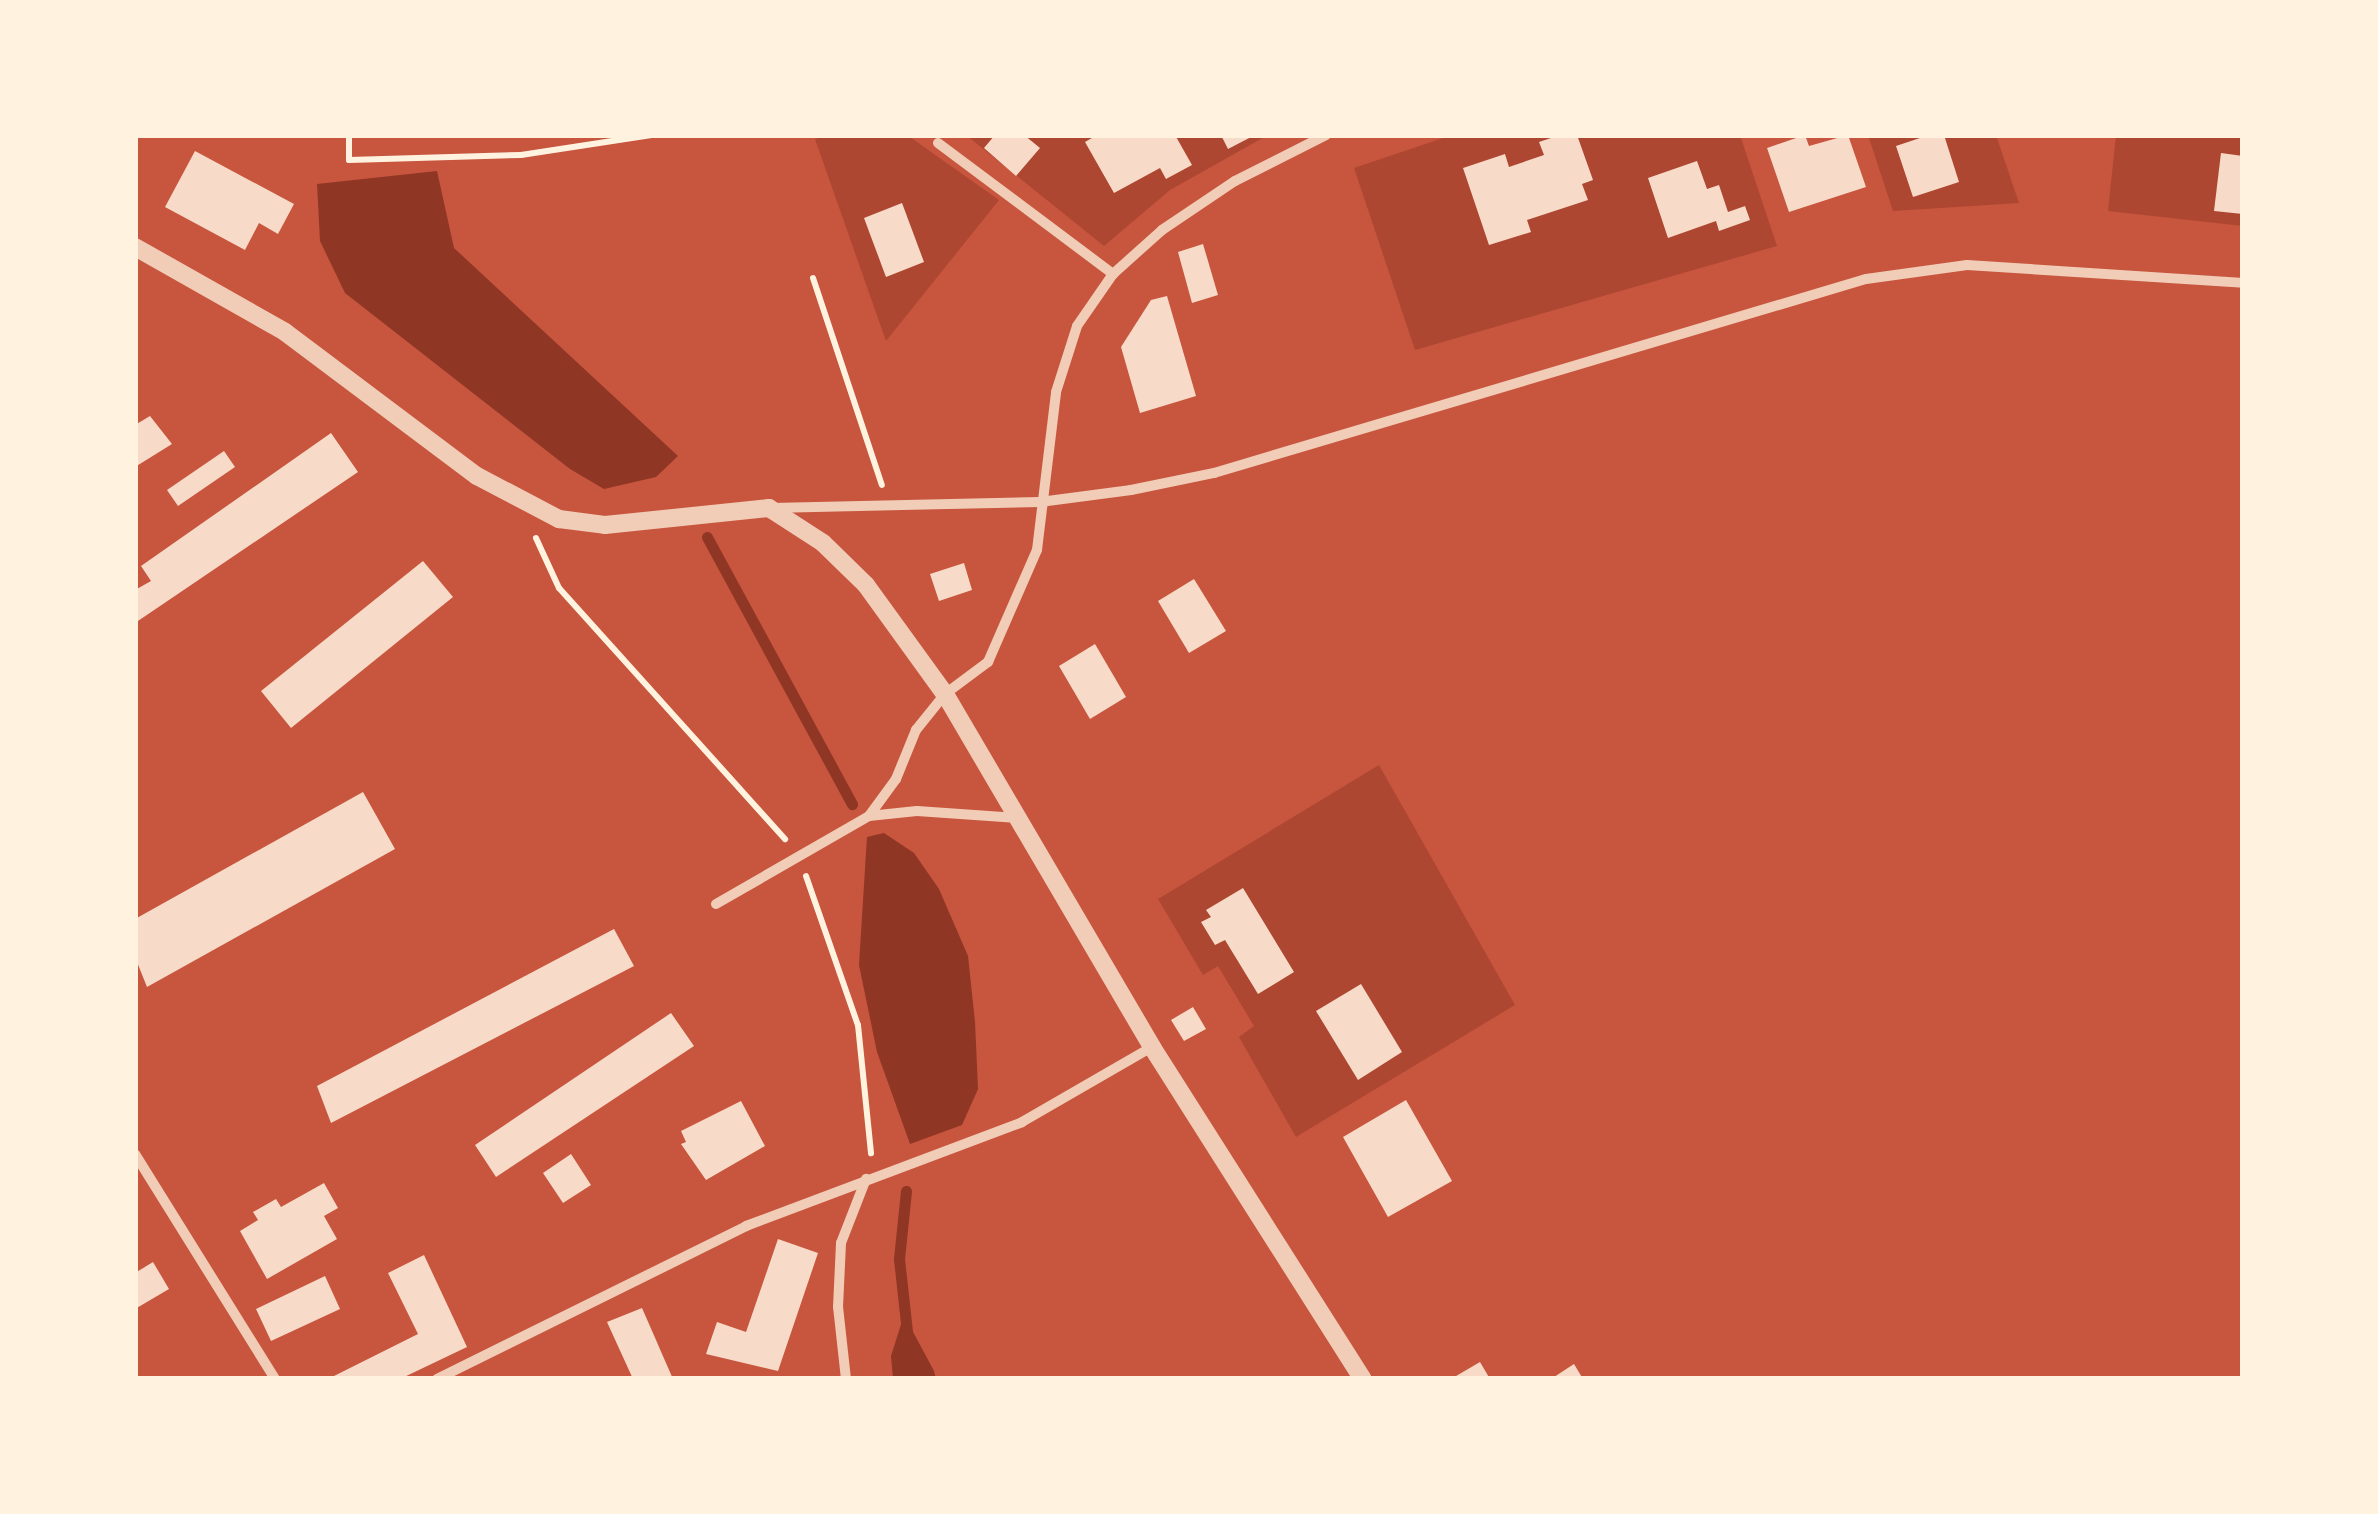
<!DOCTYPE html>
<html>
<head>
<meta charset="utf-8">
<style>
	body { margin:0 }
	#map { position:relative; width:2378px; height:1514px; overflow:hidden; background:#c8553d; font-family:Cabin,sans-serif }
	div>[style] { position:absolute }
	.green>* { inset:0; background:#ae4732 }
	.water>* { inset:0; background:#8f3625 }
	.stream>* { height:11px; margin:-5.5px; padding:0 5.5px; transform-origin:5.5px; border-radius:5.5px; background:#8f3625 }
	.building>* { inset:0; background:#f7dbc8 }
	.path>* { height:6px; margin:-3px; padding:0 3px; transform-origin:3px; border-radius:3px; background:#fff3e0 }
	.minor>* { height:10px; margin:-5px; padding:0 5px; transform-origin:5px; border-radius:5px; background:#f1ccb7 }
	.tertiary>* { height:18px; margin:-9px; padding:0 9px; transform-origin:9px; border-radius:9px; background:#f1ccb7 }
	span { translate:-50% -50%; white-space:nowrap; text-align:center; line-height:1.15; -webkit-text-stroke:10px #fff3e0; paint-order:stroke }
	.frame { position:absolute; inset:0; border:138px solid #fff3e0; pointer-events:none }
</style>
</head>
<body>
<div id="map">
	<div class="green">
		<div style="clip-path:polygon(835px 135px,907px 135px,999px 200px,886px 341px,815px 139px)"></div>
		<div style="clip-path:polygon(966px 135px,1268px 135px,1170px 190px,1104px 246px)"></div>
		<div style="clip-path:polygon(1452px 135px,1740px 135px,1777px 246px,1415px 350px,1354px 168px)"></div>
		<div style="clip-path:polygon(1868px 135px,1996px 135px,2019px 203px,1893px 211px)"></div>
		<div style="clip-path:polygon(2116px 135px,2243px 135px,2243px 226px,2108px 211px)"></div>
		<div style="clip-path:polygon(1379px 765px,1515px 1005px,1296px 1137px,1239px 1037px,1254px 1026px,1218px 966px,1203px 975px,1158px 899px)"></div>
	</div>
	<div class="water">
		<div style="clip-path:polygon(437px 171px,454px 248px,678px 456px,656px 477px,604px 489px,570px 469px,345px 293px,320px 241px,317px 184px)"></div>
		<div style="clip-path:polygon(884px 833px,914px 853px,939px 889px,968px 956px,975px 1022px,978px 1089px,962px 1125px,910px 1144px,877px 1052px,859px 965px,867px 837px)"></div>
		<div style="clip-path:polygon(904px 1315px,934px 1371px,936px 1379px,893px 1379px,891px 1356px)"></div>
	</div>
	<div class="stream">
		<div style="left:707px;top:537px;width:304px;rotate:61.5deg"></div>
		<div style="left:906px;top:1191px;width:68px;rotate:95.9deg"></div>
		<div style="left:899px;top:1259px;width:72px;rotate:83.7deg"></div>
	</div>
	<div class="building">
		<div style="clip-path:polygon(995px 135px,1024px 135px,1040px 148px,1016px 176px,984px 148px)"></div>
		<div style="clip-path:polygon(1097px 135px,1175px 135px,1192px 165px,1166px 179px,1160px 168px,1114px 193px,1085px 142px)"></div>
		<div style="clip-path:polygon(1221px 135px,1255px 135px,1228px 149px)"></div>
		<div style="clip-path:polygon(1560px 135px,1577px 135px,1593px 180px,1582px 184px,1588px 200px,1527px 220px,1531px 232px,1489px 245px,1463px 168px,1505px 154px,1509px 167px,1544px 155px,1539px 142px)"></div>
		<div style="clip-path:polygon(1805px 135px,1809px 146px,1848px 135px,1866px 187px,1789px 212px,1767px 148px)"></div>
		<div style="clip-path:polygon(1929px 135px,1944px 135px,1959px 182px,1913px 197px,1896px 146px)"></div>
		<div style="clip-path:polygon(195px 151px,294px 204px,278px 234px,259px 223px,245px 250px,165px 207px)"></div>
		<div style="clip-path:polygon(2221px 153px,2243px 156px,2243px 214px,2214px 211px)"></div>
		<div style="clip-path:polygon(1697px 161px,1707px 189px,1719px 185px,1728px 212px,1745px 206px,1750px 220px,1719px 231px,1716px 221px,1668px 238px,1648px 178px)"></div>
		<div style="clip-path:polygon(902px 203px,924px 262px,886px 277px,864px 218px)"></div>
		<div style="clip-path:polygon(1203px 244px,1218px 295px,1192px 303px,1178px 252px)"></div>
		<div style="clip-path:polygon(1167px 296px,1196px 396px,1140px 413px,1121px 347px,1151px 300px)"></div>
		<div style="clip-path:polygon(150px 416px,172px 444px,135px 467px,135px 425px)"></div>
		<div style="clip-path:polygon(331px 433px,358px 472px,135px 623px,135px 590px,151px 581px,141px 566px)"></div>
		<div style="clip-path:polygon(224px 451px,235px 467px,178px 506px,167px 490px)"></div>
		<div style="clip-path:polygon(423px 561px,453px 597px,291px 728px,261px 691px)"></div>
		<div style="clip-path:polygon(964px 563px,972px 590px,939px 601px,930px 574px)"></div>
		<div style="clip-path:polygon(1194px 579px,1226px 631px,1189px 653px,1158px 601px)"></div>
		<div style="clip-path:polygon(1095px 644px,1126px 697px,1090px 719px,1059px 666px)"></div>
		<div style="clip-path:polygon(363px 792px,395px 849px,147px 987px,135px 957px,135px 919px)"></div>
		<div style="clip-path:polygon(1243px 888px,1294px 972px,1258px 994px,1225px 940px,1215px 945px,1201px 922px,1211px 917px,1206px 910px)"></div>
		<div style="clip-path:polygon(614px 929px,634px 966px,331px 1123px,317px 1086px)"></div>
		<div style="clip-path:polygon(1361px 984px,1402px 1052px,1358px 1080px,1316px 1011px)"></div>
		<div style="clip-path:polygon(1193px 1007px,1206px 1029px,1184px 1041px,1171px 1020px)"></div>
		<div style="clip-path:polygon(671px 1013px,694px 1046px,496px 1177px,475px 1145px)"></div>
		<div style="clip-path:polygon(1406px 1100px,1452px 1181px,1388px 1217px,1343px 1137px)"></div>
		<div style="clip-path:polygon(741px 1101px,765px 1146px,706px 1180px,681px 1144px,686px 1142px,681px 1131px)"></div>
		<div style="clip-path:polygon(571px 1154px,591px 1185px,563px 1203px,543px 1173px)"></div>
		<div style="clip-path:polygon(324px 1183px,338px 1208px,324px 1216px,337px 1239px,267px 1279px,240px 1231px,258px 1220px,253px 1212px,276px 1199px,281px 1207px)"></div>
		<div style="clip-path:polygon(778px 1239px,818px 1253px,778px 1371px,706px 1354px,717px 1322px,746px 1332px)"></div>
		<div style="clip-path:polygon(424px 1255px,467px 1347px,400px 1379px,328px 1379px,418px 1334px,388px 1273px)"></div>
		<div style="clip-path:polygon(153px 1262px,169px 1289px,135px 1309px,135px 1273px)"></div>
		<div style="clip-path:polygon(325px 1276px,340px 1309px,271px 1341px,256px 1309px)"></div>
		<div style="clip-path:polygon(642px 1308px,673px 1379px,633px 1379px,607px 1322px)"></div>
		<div style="clip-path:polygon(1480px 1362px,1490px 1379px,1451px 1379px)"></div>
		<div style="clip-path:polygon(1574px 1364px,1583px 1379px,1551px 1379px)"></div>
	</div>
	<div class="path">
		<div style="left:349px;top:135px;width:25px;rotate:90deg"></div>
		<div style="left:349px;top:160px;width:172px;rotate:-1.7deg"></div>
		<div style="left:521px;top:155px;width:132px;rotate:-8.7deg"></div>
		<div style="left:813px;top:278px;width:218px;rotate:71.6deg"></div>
		<div style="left:536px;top:538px;width:55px;rotate:65.3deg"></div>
		<div style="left:559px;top:588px;width:338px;rotate:48deg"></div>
		<div style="left:806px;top:876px;width:158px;rotate:70.8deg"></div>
		<div style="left:858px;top:1025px;width:129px;rotate:84.2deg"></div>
	</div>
	<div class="minor">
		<div style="left:938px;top:143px;width:219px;rotate:36.8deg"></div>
		<div style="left:771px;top:508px;width:269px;rotate:-1.3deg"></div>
		<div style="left:1040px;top:502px;width:92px;rotate:-7.5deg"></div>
		<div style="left:1131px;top:490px;width:85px;rotate:-11.6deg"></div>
		<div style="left:1214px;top:473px;width:680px;rotate:-16.57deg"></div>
		<div style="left:1866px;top:279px;width:102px;rotate:-7.9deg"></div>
		<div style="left:1967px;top:265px;width:277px;rotate:3.7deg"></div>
		<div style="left:869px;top:816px;width:48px;rotate:-5.9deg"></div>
		<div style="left:917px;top:811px;width:101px;rotate:4deg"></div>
		<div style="left:716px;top:904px;width:177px;rotate:-29.9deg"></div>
		<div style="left:869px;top:816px;width:46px;rotate:-53.9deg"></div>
		<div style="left:896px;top:779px;width:53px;rotate:-67.8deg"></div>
		<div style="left:916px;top:730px;width:46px;rotate:-51.1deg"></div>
		<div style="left:945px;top:694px;width:54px;rotate:-36.7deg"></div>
		<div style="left:988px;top:662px;width:122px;rotate:-66.4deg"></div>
		<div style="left:1037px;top:550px;width:159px;rotate:-83.1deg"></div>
		<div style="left:1056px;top:392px;width:69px;rotate:-72.3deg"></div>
		<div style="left:1077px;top:326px;width:63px;rotate:-55.3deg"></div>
		<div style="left:1113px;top:274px;width:66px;rotate:-41.9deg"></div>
		<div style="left:1162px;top:230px;width:88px;rotate:-33.9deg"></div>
		<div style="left:1235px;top:181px;width:102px;rotate:-26.8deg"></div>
		<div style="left:135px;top:1154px;width:265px;rotate:58.1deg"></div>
		<div style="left:437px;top:1379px;width:345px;rotate:-26.3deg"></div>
		<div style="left:746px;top:1226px;width:295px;rotate:-20.6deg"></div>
		<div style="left:1022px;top:1122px;width:150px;rotate:-30deg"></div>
		<div style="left:846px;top:1379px;width:72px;rotate:-96.3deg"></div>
		<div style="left:838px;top:1307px;width:64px;rotate:-87.3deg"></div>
		<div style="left:841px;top:1243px;width:69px;rotate:-68.7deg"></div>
	</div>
	<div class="tertiary">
		<div style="left:135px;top:247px;width:172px;rotate:29.5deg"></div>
		<div style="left:285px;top:332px;width:240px;rotate:36.9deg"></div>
		<div style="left:477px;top:476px;width:93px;rotate:27.7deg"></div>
		<div style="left:559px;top:519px;width:46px;rotate:7.4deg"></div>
		<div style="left:605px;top:525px;width:165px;rotate:-5.9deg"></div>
		<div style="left:769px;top:508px;width:64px;rotate:32.9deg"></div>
		<div style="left:823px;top:543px;width:60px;rotate:44.3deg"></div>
		<div style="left:866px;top:585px;width:135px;rotate:54.1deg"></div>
		<div style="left:945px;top:694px;width:409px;rotate:59.6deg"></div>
		<div style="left:1152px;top:1047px;width:393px;rotate:57.6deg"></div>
	</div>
	<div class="frame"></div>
</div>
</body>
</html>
